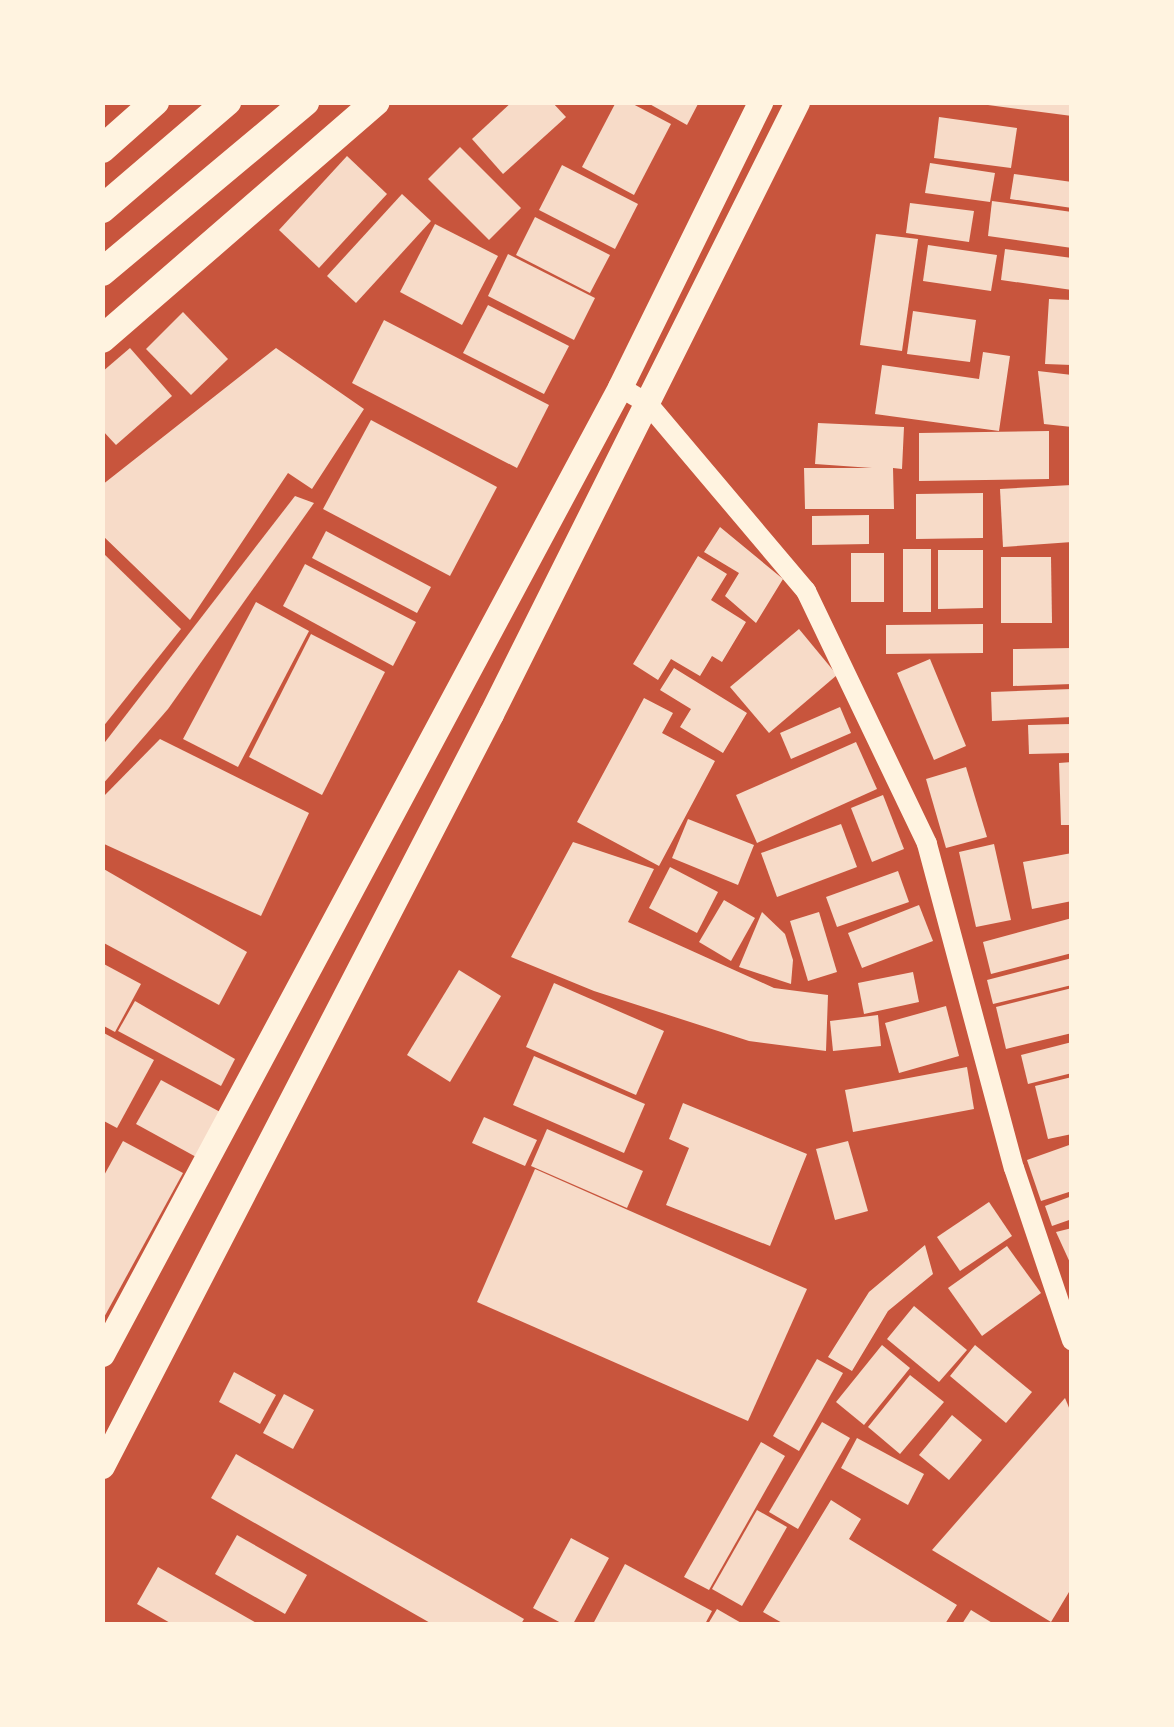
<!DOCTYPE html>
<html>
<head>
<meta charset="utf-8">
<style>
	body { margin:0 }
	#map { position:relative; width:1174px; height:1727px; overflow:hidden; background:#c8553d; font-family:"Source Sans 3",sans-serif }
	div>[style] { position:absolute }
	.building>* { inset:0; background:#f7dbc8 }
	.secondary>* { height:20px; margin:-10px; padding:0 10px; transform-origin:10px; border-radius:10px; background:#fff3e0 }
	.primary>* { height:25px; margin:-12.5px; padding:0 12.5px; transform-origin:12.5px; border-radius:12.5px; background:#fff3e0 }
	.trunk>* { height:28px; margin:-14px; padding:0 14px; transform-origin:14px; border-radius:14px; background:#fff3e0 }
	span { translate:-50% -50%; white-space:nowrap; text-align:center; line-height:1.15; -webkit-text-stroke:10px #fff3e0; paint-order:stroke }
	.frame { position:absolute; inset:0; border:105px solid #fff3e0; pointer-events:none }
</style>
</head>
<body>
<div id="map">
	<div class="building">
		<div style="clip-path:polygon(512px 102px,552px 102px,566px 117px,503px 174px,472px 139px)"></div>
		<div style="clip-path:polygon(616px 102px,629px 102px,671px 124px,634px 195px,582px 167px)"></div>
		<div style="clip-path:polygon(646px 102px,699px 102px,687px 125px)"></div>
		<div style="clip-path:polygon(988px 102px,1072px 102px,1072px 116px,988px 105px)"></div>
		<div style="clip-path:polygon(939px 117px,1017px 128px,1011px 168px,934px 158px)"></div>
		<div style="clip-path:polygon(460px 147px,521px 208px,489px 240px,428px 179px)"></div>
		<div style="clip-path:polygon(347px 156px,387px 194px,319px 268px,279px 230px)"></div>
		<div style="clip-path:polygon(930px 163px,995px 173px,990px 202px,925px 193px)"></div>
		<div style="clip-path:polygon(562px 165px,638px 204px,615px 249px,539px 210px)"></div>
		<div style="clip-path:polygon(1014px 174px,1072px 182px,1072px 208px,1010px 199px)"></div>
		<div style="clip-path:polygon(402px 194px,431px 221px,356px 303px,327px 276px)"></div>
		<div style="clip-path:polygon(992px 201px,1072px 212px,1072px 248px,988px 236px)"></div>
		<div style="clip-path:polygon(910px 203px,974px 211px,969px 242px,906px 233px)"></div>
		<div style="clip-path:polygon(535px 217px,610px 255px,590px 293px,516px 255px)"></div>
		<div style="clip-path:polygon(435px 224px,498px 256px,462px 325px,400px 292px)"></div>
		<div style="clip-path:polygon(876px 234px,918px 239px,902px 351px,860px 345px)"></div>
		<div style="clip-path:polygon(928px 245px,997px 255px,991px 291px,923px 281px)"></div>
		<div style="clip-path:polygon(1005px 249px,1072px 258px,1072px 290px,1001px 280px)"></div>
		<div style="clip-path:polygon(508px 254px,595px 298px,574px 340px,488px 296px)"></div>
		<div style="clip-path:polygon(1049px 299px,1072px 300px,1072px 365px,1045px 364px)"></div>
		<div style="clip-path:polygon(488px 305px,569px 346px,544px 394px,463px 353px)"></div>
		<div style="clip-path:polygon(913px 311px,976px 320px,970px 362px,907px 354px)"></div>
		<div style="clip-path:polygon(183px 312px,228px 359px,191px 395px,146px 349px)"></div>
		<div style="clip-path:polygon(384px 320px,549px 405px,517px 468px,352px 383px)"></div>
		<div style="clip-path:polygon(130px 348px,172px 396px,116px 445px,102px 430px,102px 372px)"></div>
		<div style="clip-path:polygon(276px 348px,364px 409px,312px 489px,288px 473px,190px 620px,102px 535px,102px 485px)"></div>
		<div style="clip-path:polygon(983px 352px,1010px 356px,999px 431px,875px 414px,882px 365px,979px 379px)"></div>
		<div style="clip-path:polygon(1038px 371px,1072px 375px,1072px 427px,1044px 424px)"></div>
		<div style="clip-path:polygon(371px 420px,497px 487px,450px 576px,323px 509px)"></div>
		<div style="clip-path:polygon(818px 423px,904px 427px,902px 469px,893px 468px,894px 509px,805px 509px,804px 468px,872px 468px,815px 464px)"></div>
		<div style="clip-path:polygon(1049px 431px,1049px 479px,919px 481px,919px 433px)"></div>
		<div style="clip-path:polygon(1072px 485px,1072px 542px,1003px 547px,1000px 489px)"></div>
		<div style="clip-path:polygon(983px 493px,983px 538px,916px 539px,916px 494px)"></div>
		<div style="clip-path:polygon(295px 496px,314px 503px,168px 709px,102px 785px,102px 746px)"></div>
		<div style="clip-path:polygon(869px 515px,869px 544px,812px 545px,812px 516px)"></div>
		<div style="clip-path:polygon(720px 527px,783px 579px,756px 623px,725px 596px,739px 573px,704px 552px)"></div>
		<div style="clip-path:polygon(326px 531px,431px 587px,417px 613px,312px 558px)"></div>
		<div style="clip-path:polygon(903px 549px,931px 549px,931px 612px,903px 612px)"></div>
		<div style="clip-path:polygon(938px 550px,983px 550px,983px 608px,938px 609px)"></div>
		<div style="clip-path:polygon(102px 552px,181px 629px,102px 728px)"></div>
		<div style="clip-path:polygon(851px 553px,884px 553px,884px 602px,851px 602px)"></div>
		<div style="clip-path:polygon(698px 556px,727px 574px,711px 600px,746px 622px,722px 662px,712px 656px,700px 676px,671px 659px,658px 680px,633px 664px)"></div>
		<div style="clip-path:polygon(1001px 557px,1051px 557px,1052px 623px,1001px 623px)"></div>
		<div style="clip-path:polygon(305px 564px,416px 622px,393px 666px,283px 606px)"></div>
		<div style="clip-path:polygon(256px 602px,309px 631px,238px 767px,183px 739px)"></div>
		<div style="clip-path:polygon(983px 624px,983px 653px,886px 654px,886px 625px)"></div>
		<div style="clip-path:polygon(799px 629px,837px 675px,769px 733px,730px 687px)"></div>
		<div style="clip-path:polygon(311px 634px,385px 672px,322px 795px,249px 757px)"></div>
		<div style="clip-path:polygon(1072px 648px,1072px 684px,1013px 686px,1013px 649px)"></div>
		<div style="clip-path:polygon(930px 659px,966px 746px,934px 760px,897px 673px)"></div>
		<div style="clip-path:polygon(674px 668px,747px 713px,723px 753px,680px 727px,691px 709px,660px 690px)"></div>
		<div style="clip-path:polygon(1072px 689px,1072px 717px,992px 721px,991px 692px)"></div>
		<div style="clip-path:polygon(644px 698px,673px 713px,662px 733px,715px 761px,659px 866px,577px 822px)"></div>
		<div style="clip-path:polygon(840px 707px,851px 733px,791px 759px,780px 733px)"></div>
		<div style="clip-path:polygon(1072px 724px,1072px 753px,1029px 754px,1028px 725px)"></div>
		<div style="clip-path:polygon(160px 739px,309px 813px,261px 916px,102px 843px,102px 798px)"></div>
		<div style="clip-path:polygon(856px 742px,877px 789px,757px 843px,736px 795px)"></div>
		<div style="clip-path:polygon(1072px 762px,1072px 825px,1061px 825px,1059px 763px)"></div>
		<div style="clip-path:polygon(966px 767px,987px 837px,946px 848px,926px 779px)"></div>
		<div style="clip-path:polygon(883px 795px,904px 849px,872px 862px,851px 808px)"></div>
		<div style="clip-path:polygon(688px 819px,754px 845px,738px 885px,672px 858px)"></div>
		<div style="clip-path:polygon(841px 824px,857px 867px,777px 897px,761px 853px)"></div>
		<div style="clip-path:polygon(573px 842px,654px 869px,628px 922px,774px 988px,828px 995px,826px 1051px,749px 1041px,594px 991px,511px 957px)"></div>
		<div style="clip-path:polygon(994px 844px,1011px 920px,976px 927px,959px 852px)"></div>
		<div style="clip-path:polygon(1072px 853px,1072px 901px,1032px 909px,1023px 862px)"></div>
		<div style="clip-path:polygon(670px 867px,718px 892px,697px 933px,649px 908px)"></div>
		<div style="clip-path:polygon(102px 868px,247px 952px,219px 1005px,102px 942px)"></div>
		<div style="clip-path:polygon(898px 871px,909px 902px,837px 927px,826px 897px)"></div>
		<div style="clip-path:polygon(724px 900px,755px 918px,731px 961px,699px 942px)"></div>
		<div style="clip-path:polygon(919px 905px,933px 941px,862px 968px,848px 933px)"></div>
		<div style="clip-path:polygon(762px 912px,785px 934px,793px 960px,791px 984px,739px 967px)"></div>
		<div style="clip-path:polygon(819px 912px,837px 972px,808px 981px,790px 921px)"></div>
		<div style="clip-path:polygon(1072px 918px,1072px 953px,991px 974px,983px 942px)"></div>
		<div style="clip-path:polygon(1072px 958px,1072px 985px,993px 1004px,987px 980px)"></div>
		<div style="clip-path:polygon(102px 963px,141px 984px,115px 1032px,102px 1025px)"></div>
		<div style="clip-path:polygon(459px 970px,501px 996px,450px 1082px,407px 1055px)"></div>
		<div style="clip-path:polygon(913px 972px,919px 1002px,864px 1014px,858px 983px)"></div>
		<div style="clip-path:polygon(554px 983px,664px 1031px,636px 1095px,526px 1047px)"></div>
		<div style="clip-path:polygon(1072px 988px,1072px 1033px,1006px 1049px,996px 1007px)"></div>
		<div style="clip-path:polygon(135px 1001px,235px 1059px,221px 1086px,118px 1031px)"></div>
		<div style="clip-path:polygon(946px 1006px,959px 1056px,899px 1073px,885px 1023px)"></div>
		<div style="clip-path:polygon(878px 1015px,881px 1046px,833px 1051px,830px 1021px)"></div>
		<div style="clip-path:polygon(102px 1032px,154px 1060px,117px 1128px,102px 1120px)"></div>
		<div style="clip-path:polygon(1072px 1042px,1072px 1073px,1028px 1084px,1021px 1055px)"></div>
		<div style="clip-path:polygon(534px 1056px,645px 1104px,624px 1153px,513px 1105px)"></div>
		<div style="clip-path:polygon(967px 1067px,974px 1109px,853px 1132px,845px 1090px)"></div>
		<div style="clip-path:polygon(1072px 1077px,1072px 1134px,1048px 1139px,1035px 1086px)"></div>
		<div style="clip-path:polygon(161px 1080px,222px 1113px,198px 1158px,136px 1124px)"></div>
		<div style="clip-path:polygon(683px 1103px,807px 1154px,770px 1246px,666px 1205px,689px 1148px,669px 1139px)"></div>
		<div style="clip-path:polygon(484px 1117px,537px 1140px,525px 1166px,472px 1143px)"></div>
		<div style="clip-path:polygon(547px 1129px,643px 1171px,627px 1208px,531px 1166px)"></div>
		<div style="clip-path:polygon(123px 1141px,183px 1173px,102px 1321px,102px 1179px)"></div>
		<div style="clip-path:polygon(848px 1141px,868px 1211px,835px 1220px,816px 1149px)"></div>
		<div style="clip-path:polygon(1072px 1144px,1072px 1191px,1041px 1201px,1027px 1160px)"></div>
		<div style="clip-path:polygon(535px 1169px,807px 1289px,748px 1421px,477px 1302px)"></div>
		<div style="clip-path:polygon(1072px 1196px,1072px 1219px,1052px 1226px,1045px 1206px)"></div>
		<div style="clip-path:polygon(989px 1202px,1012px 1236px,960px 1271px,937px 1237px)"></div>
		<div style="clip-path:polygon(1072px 1228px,1072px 1267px,1056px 1232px)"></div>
		<div style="clip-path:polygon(925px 1245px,933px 1274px,888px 1311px,852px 1371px,828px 1357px,869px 1292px)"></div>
		<div style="clip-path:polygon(1007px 1246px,1041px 1293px,982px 1336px,948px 1288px)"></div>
		<div style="clip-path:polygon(914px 1306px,967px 1350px,939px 1382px,887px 1339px)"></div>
		<div style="clip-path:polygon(882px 1345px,910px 1368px,864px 1425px,836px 1402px)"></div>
		<div style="clip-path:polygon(975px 1345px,1032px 1392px,1006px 1423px,950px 1376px)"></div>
		<div style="clip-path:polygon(817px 1359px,843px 1373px,799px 1451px,773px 1436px)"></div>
		<div style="clip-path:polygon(234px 1372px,276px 1395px,260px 1424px,219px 1402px)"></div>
		<div style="clip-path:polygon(910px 1375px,944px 1402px,900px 1454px,868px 1427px)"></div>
		<div style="clip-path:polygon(284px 1394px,314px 1410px,293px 1449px,263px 1433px)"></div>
		<div style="clip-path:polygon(1065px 1398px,1072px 1415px,1072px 1587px,1051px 1622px,932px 1550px)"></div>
		<div style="clip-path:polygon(952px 1415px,982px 1440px,949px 1480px,919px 1455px)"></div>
		<div style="clip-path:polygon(822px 1422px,850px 1438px,798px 1529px,769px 1512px)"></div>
		<div style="clip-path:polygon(857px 1438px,924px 1474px,908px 1505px,841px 1468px)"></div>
		<div style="clip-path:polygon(761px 1442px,785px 1456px,709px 1590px,684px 1577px)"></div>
		<div style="clip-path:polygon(236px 1454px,524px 1619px,521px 1624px,432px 1624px,211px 1498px)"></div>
		<div style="clip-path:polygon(831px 1500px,861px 1519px,849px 1539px,957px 1605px,945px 1624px,784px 1624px,763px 1612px)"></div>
		<div style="clip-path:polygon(757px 1510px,787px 1527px,742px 1606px,712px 1589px)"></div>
		<div style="clip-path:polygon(237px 1535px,307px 1575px,285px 1614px,215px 1574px)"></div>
		<div style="clip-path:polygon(571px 1538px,609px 1558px,573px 1624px,563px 1624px,533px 1608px)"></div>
		<div style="clip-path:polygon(625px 1564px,712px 1611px,705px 1624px,593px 1624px)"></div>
		<div style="clip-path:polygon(158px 1567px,258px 1624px,172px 1624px,137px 1604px)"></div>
		<div style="clip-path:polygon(717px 1609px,743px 1624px,708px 1624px)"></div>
		<div style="clip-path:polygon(971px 1610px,994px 1624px,962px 1624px)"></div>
	</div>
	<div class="secondary">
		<div style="left:620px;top:387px;width:33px;rotate:31deg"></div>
		<div style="left:648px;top:404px;width:245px;rotate:49.8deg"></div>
		<div style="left:806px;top:591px;width:280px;rotate:64.4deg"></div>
		<div style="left:927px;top:844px;width:335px;rotate:75deg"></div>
		<div style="left:1014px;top:1168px;width:182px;rotate:71.4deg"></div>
	</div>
	<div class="primary">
		<div style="left:102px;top:1354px;width:1097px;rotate:-61.82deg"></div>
		<div style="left:620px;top:387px;width:318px;rotate:-63.8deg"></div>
		<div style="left:102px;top:1466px;width:847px;rotate:-62.65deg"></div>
		<div style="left:491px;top:714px;width:684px;rotate:-63.43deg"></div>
	</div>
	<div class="trunk">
		<div style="left:102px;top:149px;width:71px;rotate:-41.6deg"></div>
		<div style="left:102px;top:209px;width:165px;rotate:-40.6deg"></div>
		<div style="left:102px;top:272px;width:265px;rotate:-39.9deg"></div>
		<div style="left:102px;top:339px;width:362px;rotate:-40.9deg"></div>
	</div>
	<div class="frame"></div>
</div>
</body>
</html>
